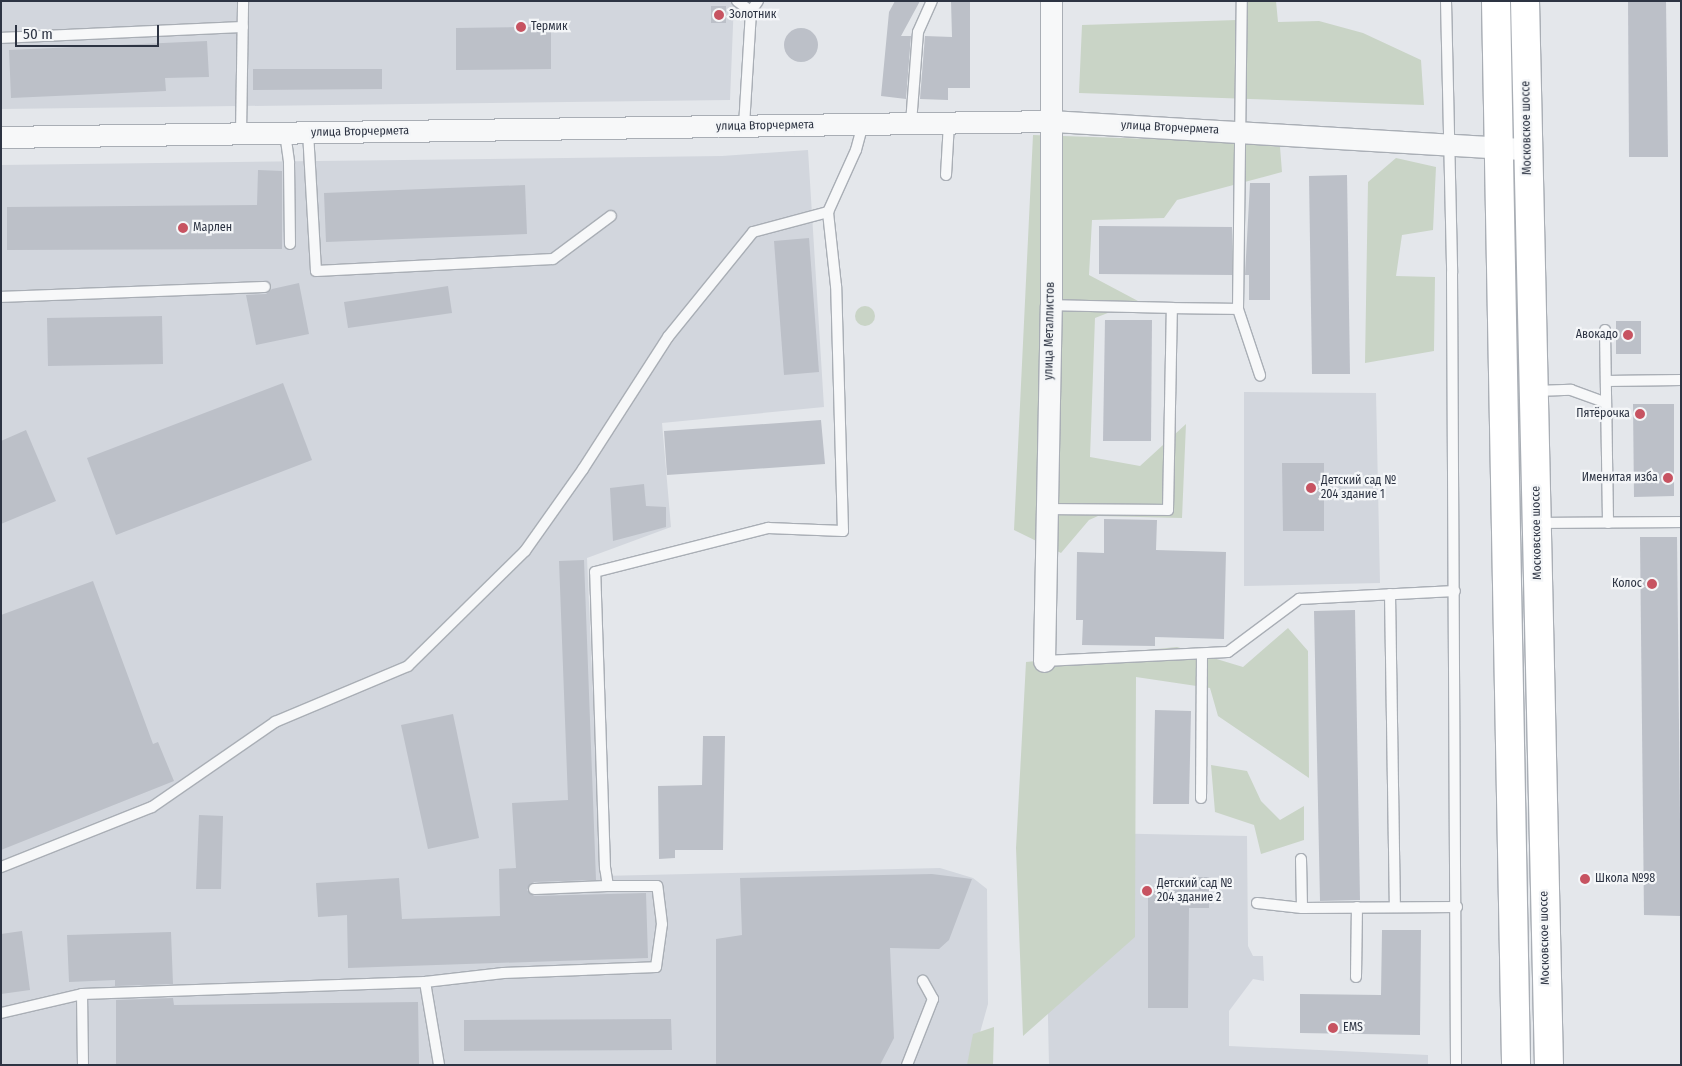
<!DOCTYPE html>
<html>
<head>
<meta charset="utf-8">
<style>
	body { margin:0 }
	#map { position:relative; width:1682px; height:1066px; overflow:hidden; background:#e4e7eb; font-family:"Fira Sans Condensed",sans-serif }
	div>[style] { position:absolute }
	.built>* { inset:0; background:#d2d6dd }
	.green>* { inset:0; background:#c9d4c6 }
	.round { border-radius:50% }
	.building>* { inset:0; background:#bcc0c8 }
	.roads { filter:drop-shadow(1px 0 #a9aeb5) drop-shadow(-1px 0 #a9aeb5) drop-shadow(0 1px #a9aeb5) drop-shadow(0 -1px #a9aeb5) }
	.service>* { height:10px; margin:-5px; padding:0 5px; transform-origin:5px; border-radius:5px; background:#f7f8f9 }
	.minor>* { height:21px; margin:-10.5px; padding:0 10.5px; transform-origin:10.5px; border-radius:10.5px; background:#f7f8f9 }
	.primary>* { height:28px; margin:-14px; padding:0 14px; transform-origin:14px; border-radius:14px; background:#fff }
	.dots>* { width:14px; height:14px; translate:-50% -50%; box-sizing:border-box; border:2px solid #f4f6f8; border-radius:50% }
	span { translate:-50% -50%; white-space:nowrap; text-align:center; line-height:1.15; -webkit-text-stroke:4.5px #f4f6f8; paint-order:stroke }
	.poi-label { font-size:12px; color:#2d3443 }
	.left { translate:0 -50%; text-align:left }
	.right { translate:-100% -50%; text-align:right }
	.street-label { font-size:12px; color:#2d3443 }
	.frame { position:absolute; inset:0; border:2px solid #2d3443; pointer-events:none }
	.scale { position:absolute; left:15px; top:25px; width:144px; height:22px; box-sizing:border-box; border:2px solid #2d3443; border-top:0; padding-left:6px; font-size:15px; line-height:18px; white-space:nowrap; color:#2d3443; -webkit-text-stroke:4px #f4f6f8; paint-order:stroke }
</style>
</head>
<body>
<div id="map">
	<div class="built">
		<div style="clip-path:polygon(1px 1px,734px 1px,730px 100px,1px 109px)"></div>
		<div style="clip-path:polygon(808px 150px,824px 407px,662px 423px,671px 527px,587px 558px,601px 876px,940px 868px,973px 878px,987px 889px,988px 1004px,971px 1065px,1px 1065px,1px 165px,722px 156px)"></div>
		<div style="clip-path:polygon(1244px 392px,1376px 393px,1380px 583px,1244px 586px)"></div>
		<div style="clip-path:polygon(1044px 832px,1247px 836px,1248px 946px,1253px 956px,1263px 956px,1264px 981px,1253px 979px,1229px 1011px,1229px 1046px,1428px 1055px,1428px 1065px,1049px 1065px)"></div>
	</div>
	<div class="green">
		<div style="clip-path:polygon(1238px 1px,1276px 1px,1278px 22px,1319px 21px,1363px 33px,1421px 60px,1424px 105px,1079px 93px,1082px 25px,1237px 20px)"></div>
		<div style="clip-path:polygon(1033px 135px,1212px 141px,1280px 147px,1282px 172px,1177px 200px,1164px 218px,1092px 220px,1089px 275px,1138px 301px,1095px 318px,1090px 457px,1140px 466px,1186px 424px,1182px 518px,1098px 516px,1089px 520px,1061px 553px,1014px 530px)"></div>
		<div style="clip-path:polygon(1396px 158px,1436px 167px,1433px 230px,1402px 235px,1396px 276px,1435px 277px,1434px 351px,1365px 363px,1368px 182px)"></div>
		<div class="round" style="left:855px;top:306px;width:20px;height:20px"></div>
		<div style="clip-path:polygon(1288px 628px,1308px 651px,1309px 778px,1218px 716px,1210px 688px,1136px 677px,1135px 937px,1023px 1036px,1016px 848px,1026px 662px,1177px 647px,1243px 667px)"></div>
		<div style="clip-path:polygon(1211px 765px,1247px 771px,1261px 801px,1280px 820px,1304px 806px,1304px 840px,1261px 854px,1254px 825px,1215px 812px)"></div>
		<div style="clip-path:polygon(994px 1027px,993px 1065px,967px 1065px,973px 1034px)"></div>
	</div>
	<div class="building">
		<div style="clip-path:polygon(895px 1px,920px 1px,901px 36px,911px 36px,906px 99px,881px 96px,889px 12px)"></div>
		<div style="clip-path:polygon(951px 1px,970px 1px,970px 88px,948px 88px,948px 100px,920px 99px,925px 36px,952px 37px)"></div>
		<div style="clip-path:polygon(1628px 1px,1666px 1px,1668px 157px,1629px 157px)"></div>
		<div style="clip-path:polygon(711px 6px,726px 6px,726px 23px,711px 23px)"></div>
		<div style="clip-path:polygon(521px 27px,551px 27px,551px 69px,456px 70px,456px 28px)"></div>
		<div class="round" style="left:784px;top:28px;width:34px;height:34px"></div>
		<div style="clip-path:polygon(207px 41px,209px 77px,165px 78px,166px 91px,11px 98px,9px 50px)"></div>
		<div style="clip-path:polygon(253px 69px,382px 69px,382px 89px,253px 90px)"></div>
		<div style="clip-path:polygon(258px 170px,282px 171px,282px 249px,7px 250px,7px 207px,257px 205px)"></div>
		<div style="clip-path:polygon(1347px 175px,1350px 374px,1312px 374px,1309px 176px)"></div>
		<div style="clip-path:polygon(1250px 183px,1270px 183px,1270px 300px,1249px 300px,1249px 275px,1245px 275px)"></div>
		<div style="clip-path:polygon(525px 185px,527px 234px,326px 242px,324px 193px)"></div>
		<div style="clip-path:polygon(1099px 226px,1232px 227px,1232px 275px,1099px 274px)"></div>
		<div style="clip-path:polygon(809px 238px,819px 372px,784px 375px,774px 241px)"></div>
		<div style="clip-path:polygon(299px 283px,309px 334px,256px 345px,246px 295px,266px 294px,272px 289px)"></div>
		<div style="clip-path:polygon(448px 286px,452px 313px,348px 328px,344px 302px)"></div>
		<div style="clip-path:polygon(162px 316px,163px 364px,48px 366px,47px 318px)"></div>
		<div style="clip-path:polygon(1105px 320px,1152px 320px,1151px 441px,1103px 441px)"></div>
		<div style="clip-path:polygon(1616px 321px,1641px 321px,1641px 354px,1616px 354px)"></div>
		<div style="clip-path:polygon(283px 383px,312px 460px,116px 535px,87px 458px)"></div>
		<div style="clip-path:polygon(1633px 404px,1674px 404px,1674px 496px,1634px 497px)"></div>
		<div style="clip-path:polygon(821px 420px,825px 464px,667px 475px,664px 431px)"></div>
		<div style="clip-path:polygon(26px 430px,56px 501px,1px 524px,1px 441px)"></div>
		<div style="clip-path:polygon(1282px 463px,1324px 463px,1324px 531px,1283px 531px)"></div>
		<div style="clip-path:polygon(644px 484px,646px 506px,666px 507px,666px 527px,613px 541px,610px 488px)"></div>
		<div style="clip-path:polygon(1104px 519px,1157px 520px,1156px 550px,1226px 552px,1224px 639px,1155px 637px,1155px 646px,1082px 645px,1083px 620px,1076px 620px,1077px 552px,1104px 553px)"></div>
		<div style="clip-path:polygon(1640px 537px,1677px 537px,1681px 916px,1644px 915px)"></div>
		<div style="clip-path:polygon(584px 560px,596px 880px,534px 882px,527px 890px,534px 896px,646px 893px,648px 958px,348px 968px,347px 915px,318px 917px,316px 883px,399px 878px,402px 919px,500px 916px,499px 869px,516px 868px,512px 803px,568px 800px,559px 561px)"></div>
		<div style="clip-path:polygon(93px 581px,153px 744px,158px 742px,174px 781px,1px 850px,1px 615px)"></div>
		<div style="clip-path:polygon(1355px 610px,1360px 900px,1320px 901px,1314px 611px)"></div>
		<div style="clip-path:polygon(1155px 710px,1191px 711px,1189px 804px,1153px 804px)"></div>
		<div style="clip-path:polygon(453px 714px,479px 838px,428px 849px,401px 725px)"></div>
		<div style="clip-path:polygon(703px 736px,725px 736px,723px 850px,675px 850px,675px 858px,659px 859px,658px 786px,702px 785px)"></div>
		<div style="clip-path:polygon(199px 815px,223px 816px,221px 889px,196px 889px)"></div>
		<div style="clip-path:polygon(932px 874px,972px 879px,949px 940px,939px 949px,890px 948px,894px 1038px,880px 1065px,716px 1065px,716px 939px,742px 935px,740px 878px)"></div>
		<div style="clip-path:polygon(1178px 877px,1209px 877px,1209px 908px,1189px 908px,1188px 1008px,1148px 1008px,1148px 890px,1178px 890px)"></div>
		<div style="clip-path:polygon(1382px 930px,1421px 930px,1420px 1035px,1300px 1033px,1300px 994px,1381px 995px)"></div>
		<div style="clip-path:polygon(22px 931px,30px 990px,1px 994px,1px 934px)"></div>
		<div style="clip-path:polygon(171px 932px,173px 984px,115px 986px,115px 980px,69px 982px,67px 935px)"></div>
		<div style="clip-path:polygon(173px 998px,174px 1005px,418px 1002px,419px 1065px,116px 1065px,116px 1000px)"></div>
		<div style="clip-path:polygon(671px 1019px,672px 1050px,464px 1051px,464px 1020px)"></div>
	</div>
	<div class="roads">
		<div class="service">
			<div style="left:737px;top:1px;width:17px;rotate:36deg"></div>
			<div style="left:1446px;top:1px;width:272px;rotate:88.7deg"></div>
			<div style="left:1452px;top:273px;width:792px;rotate:89.71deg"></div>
			<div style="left:1px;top:38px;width:242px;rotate:-2.6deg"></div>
			<div style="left:911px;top:123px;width:91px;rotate:-85.6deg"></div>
			<div style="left:918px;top:32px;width:34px;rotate:-66deg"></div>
			<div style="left:744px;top:126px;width:115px;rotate:-86.5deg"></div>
			<div style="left:751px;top:11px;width:12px;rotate:-55deg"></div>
			<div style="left:308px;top:132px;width:139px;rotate:86.7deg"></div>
			<div style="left:316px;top:271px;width:237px;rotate:-2.9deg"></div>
			<div style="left:553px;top:259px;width:72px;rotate:-36.6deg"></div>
			<div style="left:285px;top:133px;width:30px;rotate:82deg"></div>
			<div style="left:289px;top:163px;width:81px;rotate:89.3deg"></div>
			<div style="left:241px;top:134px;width:133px;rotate:-89.1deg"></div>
			<div style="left:946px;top:175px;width:52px;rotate:-86.7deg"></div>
			<div style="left:1px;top:297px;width:264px;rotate:-2.2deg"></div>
			<div style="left:1172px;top:308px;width:66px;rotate:0.9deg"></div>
			<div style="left:1238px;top:309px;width:308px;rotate:-89.3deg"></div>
			<div style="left:1238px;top:309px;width:70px;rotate:71.6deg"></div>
			<div style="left:1605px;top:330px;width:193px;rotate:89.1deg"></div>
			<div style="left:1606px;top:381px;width:75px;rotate:-0.8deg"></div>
			<div style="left:1535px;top:391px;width:36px;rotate:-2deg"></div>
			<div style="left:1571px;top:390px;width:37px;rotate:20deg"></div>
			<div style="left:1047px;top:509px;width:121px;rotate:0.5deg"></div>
			<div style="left:1168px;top:510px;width:202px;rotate:-88.9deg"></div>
			<div style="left:1172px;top:308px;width:121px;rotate:-178.6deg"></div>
			<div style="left:1537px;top:523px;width:144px;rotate:-0.4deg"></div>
			<div style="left:1390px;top:594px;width:313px;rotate:89.1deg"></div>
			<div style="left:1044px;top:661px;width:184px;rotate:-2.8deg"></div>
			<div style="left:1228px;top:652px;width:89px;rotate:-36.7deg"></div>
			<div style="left:1299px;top:599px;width:156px;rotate:-2.9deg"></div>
			<div style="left:1201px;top:798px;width:144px;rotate:-89.6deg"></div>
			<div style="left:1301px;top:859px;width:49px;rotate:88.8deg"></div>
			<div style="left:1302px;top:908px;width:155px;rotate:-0.4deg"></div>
			<div style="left:1px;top:867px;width:162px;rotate:-21.7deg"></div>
			<div style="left:152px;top:807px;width:150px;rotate:-34.6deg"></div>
			<div style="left:275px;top:722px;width:144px;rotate:-22.8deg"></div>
			<div style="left:408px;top:666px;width:164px;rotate:-44.5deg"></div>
			<div style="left:525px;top:551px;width:100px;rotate:-54.7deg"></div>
			<div style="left:583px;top:469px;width:157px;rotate:-57.2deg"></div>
			<div style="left:668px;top:337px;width:135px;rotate:-51deg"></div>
			<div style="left:753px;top:232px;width:78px;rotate:-14.9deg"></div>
			<div style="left:534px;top:889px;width:74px;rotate:-2.3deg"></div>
			<div style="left:1257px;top:903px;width:45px;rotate:6.3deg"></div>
			<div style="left:1356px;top:977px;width:70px;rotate:-89.2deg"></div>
			<div style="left:425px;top:982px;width:84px;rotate:80.4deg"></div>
			<div style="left:1px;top:1013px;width:83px;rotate:-13.2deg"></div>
			<div style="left:83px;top:1065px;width:71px;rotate:-90.8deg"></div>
			<div style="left:82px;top:994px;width:343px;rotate:-2deg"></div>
			<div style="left:425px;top:982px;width:79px;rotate:-6.6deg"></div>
			<div style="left:503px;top:973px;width:153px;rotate:-2.2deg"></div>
			<div style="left:656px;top:967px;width:43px;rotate:-82.1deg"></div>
			<div style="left:662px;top:924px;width:38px;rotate:-97deg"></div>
			<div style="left:657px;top:886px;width:49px;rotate:180deg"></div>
			<div style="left:608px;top:886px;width:18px;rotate:-99deg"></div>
			<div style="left:605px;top:868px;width:296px;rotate:-91.9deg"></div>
			<div style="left:595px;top:572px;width:179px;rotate:-14.3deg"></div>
			<div style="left:768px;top:528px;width:75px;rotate:2.3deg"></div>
			<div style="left:843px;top:531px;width:245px;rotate:-91.6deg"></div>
			<div style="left:836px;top:286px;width:74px;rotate:-96.2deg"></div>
			<div style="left:828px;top:212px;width:68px;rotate:-65.7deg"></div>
			<div style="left:856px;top:150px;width:27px;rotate:-75deg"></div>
			<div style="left:907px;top:1065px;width:71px;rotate:-68.5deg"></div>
			<div style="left:933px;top:999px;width:21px;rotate:-119deg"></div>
		</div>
		<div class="minor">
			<div style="left:1px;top:137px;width:1051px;rotate:-0.87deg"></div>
			<div style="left:1052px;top:121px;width:477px;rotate:3.4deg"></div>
			<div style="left:1044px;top:661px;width:356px;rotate:-88.9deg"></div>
			<div style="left:1051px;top:305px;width:304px;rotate:-90deg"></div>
		</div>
		<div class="primary">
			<div style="left:1496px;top:1px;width:1064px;rotate:88.92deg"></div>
			<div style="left:1525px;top:1px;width:1064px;rotate:88.71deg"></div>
		</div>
	</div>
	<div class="dots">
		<div style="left:719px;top:15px;background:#c75361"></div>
		<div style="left:521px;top:27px;background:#c75361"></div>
		<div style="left:183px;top:228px;background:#c75361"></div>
		<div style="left:1628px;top:335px;background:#c75361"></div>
		<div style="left:1640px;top:414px;background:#c75361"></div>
		<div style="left:1668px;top:478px;background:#c75361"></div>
		<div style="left:1311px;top:488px;background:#c75361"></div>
		<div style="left:1652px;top:584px;background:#c75361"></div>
		<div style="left:1585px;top:879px;background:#c75361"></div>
		<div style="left:1147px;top:891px;background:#c75361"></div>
		<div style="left:1333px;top:1028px;background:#c75361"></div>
	</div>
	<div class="poi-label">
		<span class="left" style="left:729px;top:15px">Золотник</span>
		<span class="left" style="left:531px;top:27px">Термик</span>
		<span class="left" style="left:193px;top:228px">Марлен</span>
		<span class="right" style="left:1618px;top:335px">Авокадо</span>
		<span class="right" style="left:1630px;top:414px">Пятёрочка</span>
		<span class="right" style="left:1658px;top:478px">Именитая изба</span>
		<span class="left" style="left:1321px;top:488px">Детский сад №<br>204 здание 1</span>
		<span class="right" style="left:1642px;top:584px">Колос</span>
		<span class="left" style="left:1595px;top:879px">Школа №98</span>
		<span class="left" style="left:1157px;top:891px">Детский сад №<br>204 здание 2</span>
		<span class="left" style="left:1343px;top:1028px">EMS</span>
	</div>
	<div class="street-label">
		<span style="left:765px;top:126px;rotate:-1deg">улица Вторчермета</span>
		<span style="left:1170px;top:128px;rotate:3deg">улица Вторчермета</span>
		<span style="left:1527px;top:128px;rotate:-91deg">Московское шоссе</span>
		<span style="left:360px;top:132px;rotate:-1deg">улица Вторчермета</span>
		<span style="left:1050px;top:331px;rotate:-89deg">улица Металлистов</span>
		<span style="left:1537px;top:533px;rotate:-91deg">Московское шоссе</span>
		<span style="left:1545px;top:938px;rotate:-91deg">Московское шоссе</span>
	</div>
	<div class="frame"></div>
	<div class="scale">50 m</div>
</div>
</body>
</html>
